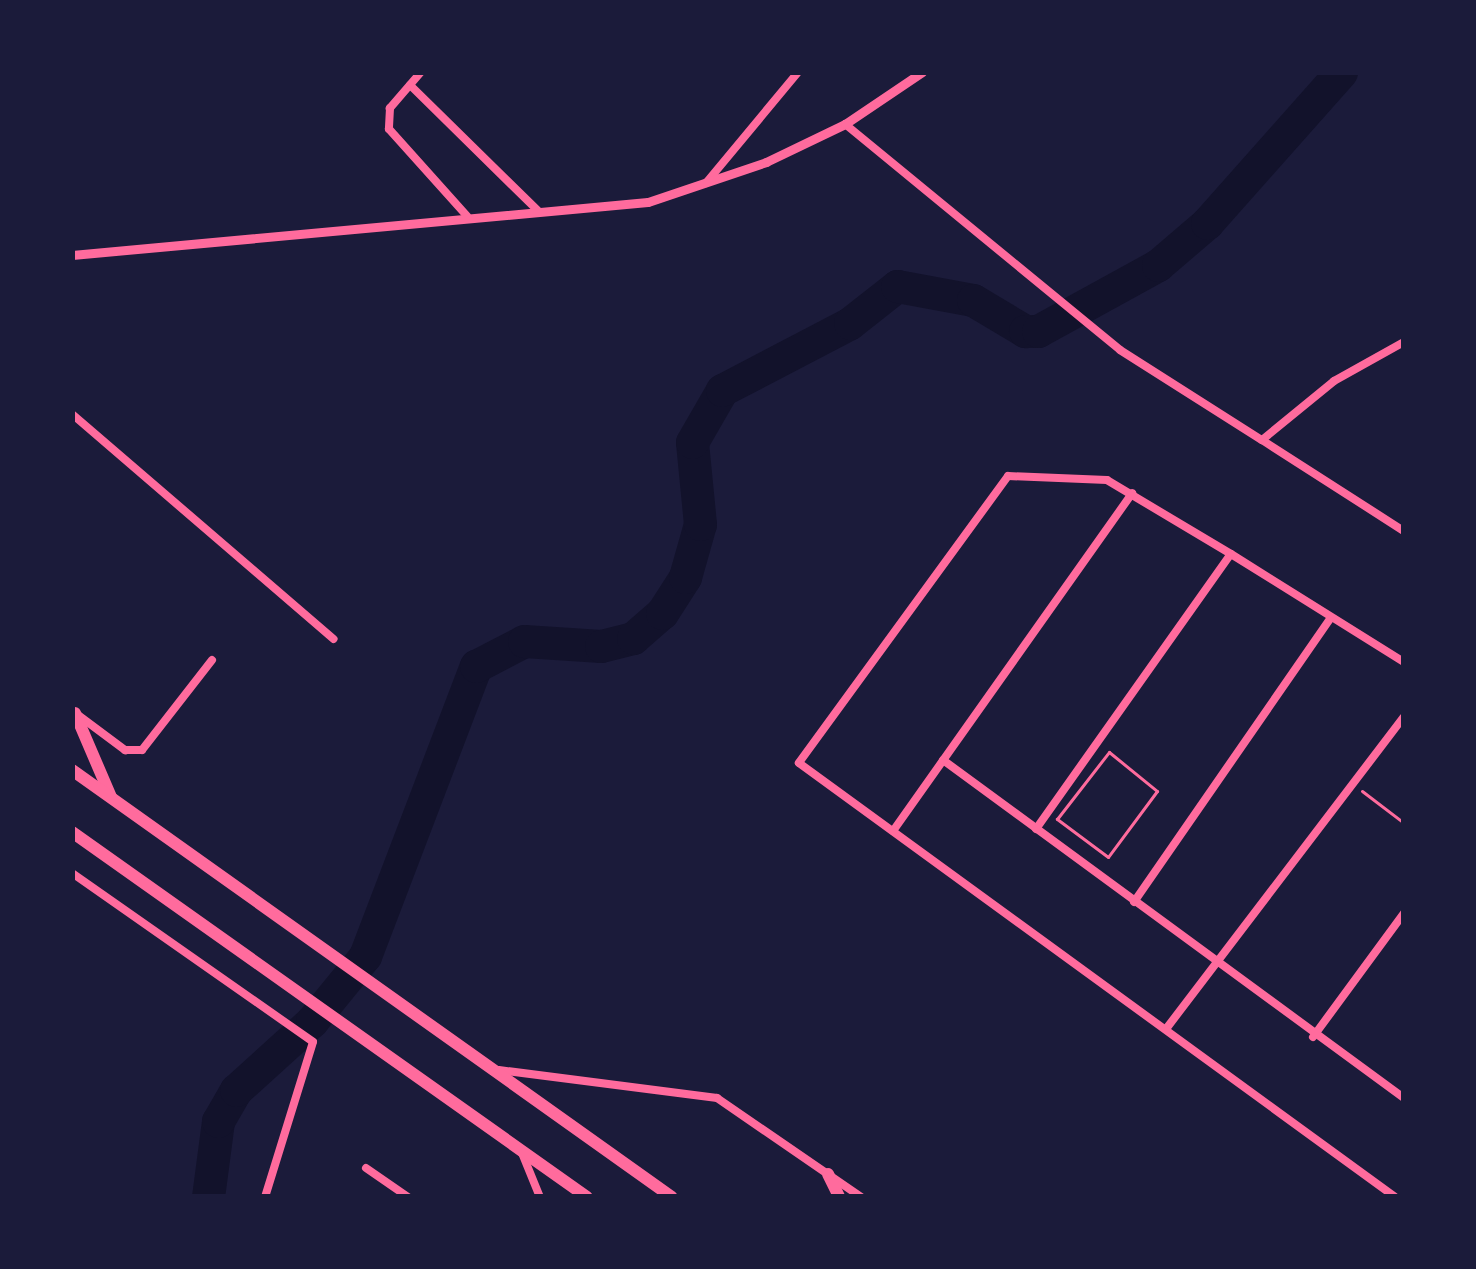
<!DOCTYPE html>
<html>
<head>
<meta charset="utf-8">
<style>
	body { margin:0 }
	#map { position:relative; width:1476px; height:1269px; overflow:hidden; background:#1b1b3a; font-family:"IBM Plex Sans",sans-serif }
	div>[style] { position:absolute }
	.river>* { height:33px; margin:-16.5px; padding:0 16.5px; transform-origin:16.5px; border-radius:16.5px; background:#12122b }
	.path>* { height:3px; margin:-1.5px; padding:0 1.5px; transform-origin:1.5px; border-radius:1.5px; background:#ff6b9d }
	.minor>* { height:8px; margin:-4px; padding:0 4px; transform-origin:4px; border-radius:4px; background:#ff6b9d }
	.tertiary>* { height:9px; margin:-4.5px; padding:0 4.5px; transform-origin:4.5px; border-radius:4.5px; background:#ff6b9d }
	.primary>* { height:12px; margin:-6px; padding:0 6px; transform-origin:6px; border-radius:6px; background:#ff6b9d }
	span { translate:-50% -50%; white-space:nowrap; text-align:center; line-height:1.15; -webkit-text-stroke:9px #1b1b3a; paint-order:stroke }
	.frame { position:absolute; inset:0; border:75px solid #1b1b3a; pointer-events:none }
</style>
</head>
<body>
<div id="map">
	<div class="river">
		<div style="left:208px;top:1197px;width:77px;rotate:-82.5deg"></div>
		<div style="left:218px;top:1121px;width:36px;rotate:-60deg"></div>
		<div style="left:236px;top:1090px;width:103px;rotate:-42.2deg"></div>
		<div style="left:312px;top:1021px;width:84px;rotate:-50.8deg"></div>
		<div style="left:365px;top:956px;width:311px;rotate:-69.1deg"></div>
		<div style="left:476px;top:666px;width:54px;rotate:-27.5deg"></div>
		<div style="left:524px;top:641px;width:77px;rotate:3.7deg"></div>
		<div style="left:601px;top:646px;width:33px;rotate:-14deg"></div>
		<div style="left:633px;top:638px;width:38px;rotate:-41deg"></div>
		<div style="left:662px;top:613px;width:43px;rotate:-57.4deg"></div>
		<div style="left:685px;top:577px;width:55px;rotate:-74.2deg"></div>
		<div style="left:700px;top:524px;width:82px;rotate:-95.6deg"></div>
		<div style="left:692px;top:442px;width:60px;rotate:-60deg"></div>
		<div style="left:722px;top:390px;width:144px;rotate:-27.6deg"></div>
		<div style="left:850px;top:323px;width:60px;rotate:-38.2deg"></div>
		<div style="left:897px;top:286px;width:77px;rotate:10.4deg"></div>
		<div style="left:973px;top:300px;width:61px;rotate:30.8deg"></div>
		<div style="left:1025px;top:331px;width:13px"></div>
		<div style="left:1038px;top:331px;width:137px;rotate:-28.8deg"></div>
		<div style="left:1158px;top:265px;width:65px;rotate:-40.6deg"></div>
		<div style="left:1207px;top:223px;width:202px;rotate:-48.4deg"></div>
	</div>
	<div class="path">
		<div style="left:1109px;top:752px;width:62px;rotate:39.1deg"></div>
		<div style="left:1157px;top:791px;width:82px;rotate:126.6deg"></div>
		<div style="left:1108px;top:857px;width:64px;rotate:-143.3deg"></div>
		<div style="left:1057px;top:819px;width:85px;rotate:-52.2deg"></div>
		<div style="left:1362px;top:791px;width:53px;rotate:37.3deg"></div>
	</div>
	<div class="minor">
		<div style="left:421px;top:72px;width:48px;rotate:130.7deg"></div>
		<div style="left:390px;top:108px;width:21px;rotate:93deg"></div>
		<div style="left:389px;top:129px;width:117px;rotate:48.1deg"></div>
		<div style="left:410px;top:85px;width:180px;rotate:44.5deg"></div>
		<div style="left:845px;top:124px;width:356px;rotate:39.4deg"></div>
		<div style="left:1120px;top:350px;width:168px;rotate:32.4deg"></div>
		<div style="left:1262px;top:440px;width:93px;rotate:-39.3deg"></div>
		<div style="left:1334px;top:381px;width:80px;rotate:-29.1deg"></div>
		<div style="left:706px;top:183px;width:144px;rotate:-50.3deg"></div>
		<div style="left:72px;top:414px;width:345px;rotate:40.7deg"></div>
		<div style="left:1262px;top:440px;width:169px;rotate:32.7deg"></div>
		<div style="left:1231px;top:554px;width:144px;rotate:-149.2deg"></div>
		<div style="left:1107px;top:480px;width:99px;rotate:-177.7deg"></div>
		<div style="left:1008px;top:476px;width:355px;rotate:126.1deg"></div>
		<div style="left:799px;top:763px;width:737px;rotate:36.06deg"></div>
		<div style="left:78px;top:715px;width:59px;rotate:36.7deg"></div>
		<div style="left:125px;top:750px;width:17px"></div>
		<div style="left:142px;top:750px;width:114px;rotate:-52.1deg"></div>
		<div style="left:943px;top:760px;width:572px;rotate:36.25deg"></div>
		<div style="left:1036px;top:829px;width:337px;rotate:-54.7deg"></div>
		<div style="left:1231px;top:554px;width:204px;rotate:32deg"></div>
		<div style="left:893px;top:831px;width:414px;rotate:-54.7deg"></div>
		<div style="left:72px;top:873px;width:294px;rotate:35deg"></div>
		<div style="left:313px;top:1042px;width:162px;rotate:107.2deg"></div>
		<div style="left:1134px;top:902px;width:346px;rotate:-55.3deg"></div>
		<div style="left:1166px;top:1029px;width:392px;rotate:-52.7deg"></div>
		<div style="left:1313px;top:1037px;width:154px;rotate:-53.7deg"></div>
		<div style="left:499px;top:1070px;width:220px;rotate:7.3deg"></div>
		<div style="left:717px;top:1098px;width:175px;rotate:34.5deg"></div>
		<div style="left:522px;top:1153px;width:48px;rotate:67.8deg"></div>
		<div style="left:366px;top:1168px;width:51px;rotate:34.6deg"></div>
	</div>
	<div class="tertiary">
		<div style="left:72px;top:255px;width:578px;rotate:-5.26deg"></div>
		<div style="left:648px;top:202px;width:125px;rotate:-18.7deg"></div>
		<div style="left:766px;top:162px;width:88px;rotate:-25.7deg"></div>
		<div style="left:845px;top:124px;width:93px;rotate:-34deg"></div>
	</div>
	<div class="primary">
		<div style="left:75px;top:713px;width:91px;rotate:66.8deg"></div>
		<div style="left:72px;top:770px;width:736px;rotate:35.44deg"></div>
		<div style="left:72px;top:832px;width:631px;rotate:35.33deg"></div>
		<div style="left:828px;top:1174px;width:25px;rotate:64deg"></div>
	</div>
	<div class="frame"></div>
</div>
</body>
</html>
